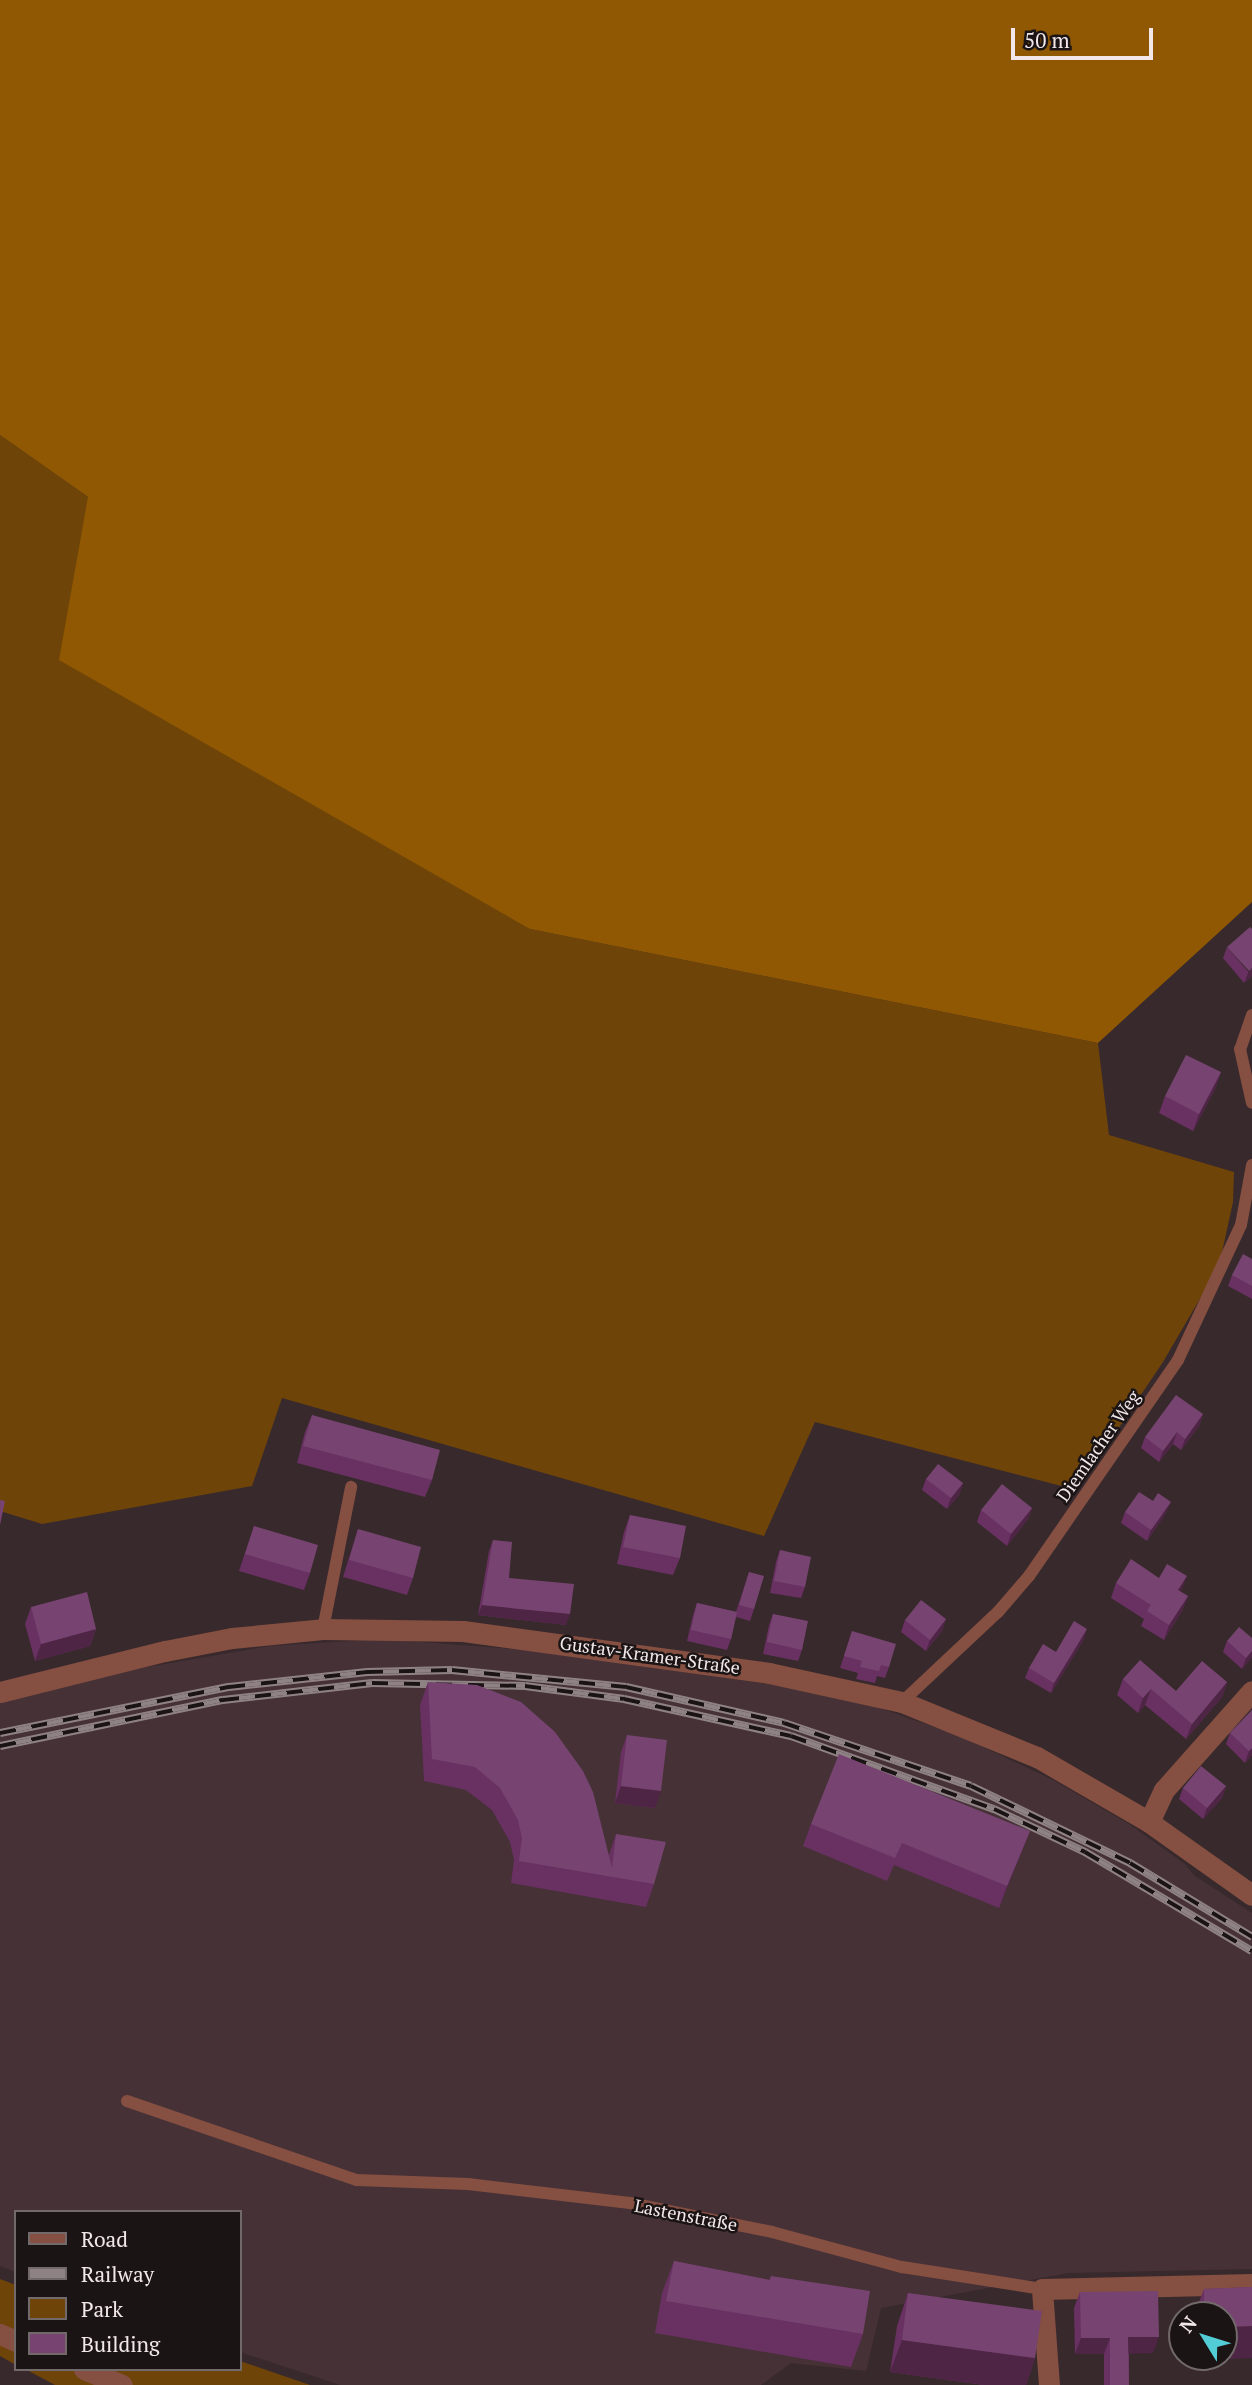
<!DOCTYPE html>
<html>
<head>
<meta charset="utf-8">
<style>
	body { margin:0 }
	#map { position:relative; width:1252px; height:2385px; overflow:hidden; background:#38292c; font-family:"PT Serif",serif }
	div>[style] { position:absolute }
	.built>* { inset:0; background:#463136 }
	.green>* { inset:0; background:#6e4409 }
	.forest>* { inset:0; background:#905802 }
	.service>* { height:12px; margin:-6px; padding:0 6px; transform-origin:6px; border-radius:6px; background:#854f41 }
	.minor>* { height:21px; margin:-10.5px; padding:0 10.5px; transform-origin:10.5px; border-radius:10.5px; background:#854f41 }
	.rail>* { height:8px; margin-top:-4px; transform-origin:0; background:repeating-linear-gradient(90deg,#1b1415 0 16px,#8e8284 0 32px); box-sizing:border-box; border-block:2px solid #8e8284 }
	.wall>* { inset:0; background:#683162 }
	.shaded-wall>* { inset:0; background:#4f2546 }
	.building>* { inset:0; background:#774471 }
	span { translate:-50% -50%; white-space:nowrap; text-align:center; line-height:1.15; -webkit-text-stroke:5px #1b1415; paint-order:stroke }
	.street-label { font-size:18px; color:#f2e8ea }
	.legend { position:absolute; left:14px; top:2210px; width:228px; height:161px; box-sizing:border-box; background:#1b1415; border:2px solid #71696a; margin:0; padding:9px 12px; list-style:none; font-size:21px; color:#f2e8ea }
	.legend li { display:flex; align-items:center; gap:14px; height:35px }
	.legend b { width:35px; border:2px solid #71696a }
	.north { position:absolute; left:1168px; top:2301px; width:70px; height:70px; box-sizing:border-box; background:#1b1415; border:2px solid #71696a; border-radius:50%; rotate:308deg; font-size:19px; font-weight:700; line-height:28px; text-align:center; color:#f2e8ea }
	.north::after { content:''; display:block; margin:auto; width:24px; height:32px; background:#52ccd5; clip-path:polygon(50% 0,100% 100%,50% 72%,0 100%) }
	.scale { position:absolute; left:1011px; top:28px; width:142px; height:32px; box-sizing:border-box; border:4px solid #f2e8ea; border-top:0; padding-left:9px; font-size:21px; line-height:24px; white-space:nowrap; color:#f2e8ea; -webkit-text-stroke:5px #1b1415; paint-order:stroke }
</style>
</head>
<body>
<div id="map">
	<div class="built">
		<div style="clip-path:polygon(383px 1639px,525px 1650px,774px 1685px,874px 1706px,962px 1737px,1053px 1780px,1129px 1824px,1185px 1864px,1195px 1876px,1252px 1913px,1252px 2269px,1068px 2273px,881px 2308px,866px 2371px,791px 2363px,761px 2385px,340px 2385px,240px 2352px,240px 2212px,16px 2212px,16px 2272px,0 2266px,0 1702px,141px 1668px,270px 1646px)"></div>
	</div>
	<div class="green">
		<div style="clip-path:polygon(0 435px,88px 497px,530px 929px,1098px 1043px,1109px 1135px,1234px 1172px,1233px 1202px,1219px 1266px,1163px 1362px,1077px 1490px,815px 1422px,764px 1536px,282px 1398px,252px 1486px,42px 1524px,0 1511px)"></div>
		<div style="clip-path:polygon(0 2279px,16px 2285px,16px 2365px,0 2356px)"></div>
		<div style="clip-path:polygon(240px 2361px,310px 2385px,55px 2385px,25px 2369px,240px 2369px)"></div>
	</div>
	<div class="forest">
		<div style="clip-path:polygon(0 0,1252px 0,1252px 902px,1098px 1043px,530px 929px,59px 660px,88px 497px,0 435px)"></div>
	</div>
	<div class="service">
		<div style="left:1252px;top:1015px;width:36px;rotate:109deg"></div>
		<div style="left:1240px;top:1049px;width:55px;rotate:77.5deg"></div>
		<div style="left:323px;top:1629px;width:145px;rotate:-78.8deg"></div>
		<div style="left:902px;top:1702px;width:132px;rotate:-43.2deg"></div>
		<div style="left:998px;top:1612px;width:48px;rotate:-49.3deg"></div>
		<div style="left:1029px;top:1576px;width:262px;rotate:-55.4deg"></div>
		<div style="left:1178px;top:1360px;width:149px;rotate:-65deg"></div>
		<div style="left:1241px;top:1225px;width:61px;rotate:-79.6deg"></div>
		<div style="left:127px;top:2101px;width:243px;rotate:19deg"></div>
		<div style="left:357px;top:2180px;width:111px;rotate:2.1deg"></div>
		<div style="left:468px;top:2184px;width:163px;rotate:6.7deg"></div>
		<div style="left:630px;top:2203px;width:145px;rotate:11.5deg"></div>
		<div style="left:772px;top:2232px;width:135px;rotate:15.1deg"></div>
		<div style="left:902px;top:2267px;width:142px;rotate:8.9deg"></div>
	</div>
	<div class="minor">
		<div style="left:0;top:1692px;width:170px;rotate:-14deg"></div>
		<div style="left:165px;top:1651px;width:68px;rotate:-11deg"></div>
		<div style="left:232px;top:1638px;width:91px;rotate:-5.6deg"></div>
		<div style="left:323px;top:1629px;width:140px;rotate:0.8deg"></div>
		<div style="left:463px;top:1631px;width:309px;rotate:7.8deg"></div>
		<div style="left:769px;top:1673px;width:136px;rotate:12.3deg"></div>
		<div style="left:902px;top:1702px;width:146px;rotate:22.2deg"></div>
		<div style="left:1037px;top:1757px;width:129px;rotate:30.1deg"></div>
		<div style="left:1149px;top:1822px;width:126px;rotate:35.3deg"></div>
		<div style="left:1149px;top:1822px;width:35px;rotate:-65deg"></div>
		<div style="left:1164px;top:1790px;width:132px;rotate:-48.4deg"></div>
		<div style="left:0;top:2334px;width:17px;rotate:24deg"></div>
		<div style="left:84px;top:2369px;width:41px;rotate:22.8deg"></div>
		<div style="left:1049px;top:2385px;width:96px;rotate:-94.2deg"></div>
		<div style="left:1042px;top:2289px;width:210px;rotate:-1.4deg"></div>
	</div>
	<div class="rail">
		<div style="left:0;top:1733px;width:234px;rotate:-11.4deg"></div>
		<div style="left:229px;top:1687px;width:139px;rotate:-6.2deg"></div>
		<div style="left:367px;top:1672px;width:85px;rotate:-1.3deg"></div>
		<div style="left:452px;top:1670px;width:175px;rotate:5.6deg"></div>
		<div style="left:626px;top:1687px;width:162px;rotate:12.8deg"></div>
		<div style="left:784px;top:1723px;width:197px;rotate:18.6deg"></div>
		<div style="left:971px;top:1786px;width:177px;rotate:25.8deg"></div>
		<div style="left:1130px;top:1863px;width:143px;rotate:31.2deg"></div>
		<div style="left:0;top:1746px;width:228px;rotate:-11.7deg"></div>
		<div style="left:223px;top:1700px;width:150px;rotate:-6.5deg"></div>
		<div style="left:372px;top:1683px;width:153px;rotate:1.1deg"></div>
		<div style="left:525px;top:1686px;width:100px;rotate:7.5deg"></div>
		<div style="left:624px;top:1699px;width:171px;rotate:12.5deg"></div>
		<div style="left:791px;top:1736px;width:216px;rotate:19.8deg"></div>
		<div style="left:994px;top:1809px;width:101px;rotate:25.3deg"></div>
		<div style="left:1085px;top:1852px;width:194px;rotate:30.7deg"></div>
	</div>
	<div class="wall">
		<div style="clip-path:polygon(1227px 947px,1252px 976px,1244px 983px,1223px 958px)"></div>
		<div style="clip-path:polygon(1221px 1072px,1215px 1089px,1193px 1131px,1159px 1113px,1165px 1096px)"></div>
		<div style="clip-path:polygon(1252px 1259px,1252px 1299px,1228px 1286px,1232px 1275px)"></div>
		<div style="clip-path:polygon(1203px 1414px,1199px 1426px,1181px 1450px,1173px 1444px,1159px 1462px,1141px 1448px,1145px 1437px)"></div>
		<div style="clip-path:polygon(312px 1415px,432px 1480px,425px 1497px,297px 1463px,305px 1432px)"></div>
		<div style="clip-path:polygon(926px 1479px,963px 1483px,959px 1495px,947px 1509px,922px 1490px)"></div>
		<div style="clip-path:polygon(1032px 1508px,1028px 1519px,1007px 1546px,977px 1522px,981px 1510px)"></div>
		<div style="clip-path:polygon(1125px 1512px,1166px 1513px,1147px 1541px,1121px 1523px)"></div>
		<div style="clip-path:polygon(630px 1515px,680px 1558px,673px 1575px,617px 1564px,624px 1532px)"></div>
		<div style="clip-path:polygon(254px 1526px,310px 1573px,304px 1590px,239px 1571px)"></div>
		<div style="clip-path:polygon(358px 1529px,413px 1578px,407px 1595px,343px 1577px)"></div>
		<div style="clip-path:polygon(493px 1540px,509px 1578px,566px 1625px,478px 1615px,489px 1551px)"></div>
		<div style="clip-path:polygon(780px 1550px,805px 1587px,801px 1598px,770px 1593px,776px 1562px)"></div>
		<div style="clip-path:polygon(749px 1572px,754px 1609px,750px 1621px,736px 1617px,731px 1639px,727px 1650px,687px 1641px,693px 1615px,697px 1603px,736px 1612px)"></div>
		<div style="clip-path:polygon(1116px 1583px,1181px 1592px,1188px 1596px,1182px 1611px,1164px 1640px,1141px 1626px,1144px 1619px,1111px 1598px)"></div>
		<div style="clip-path:polygon(31px 1607px,96px 1629px,90px 1646px,35px 1661px,25px 1624px)"></div>
		<div style="clip-path:polygon(773px 1614px,802px 1650px,798px 1661px,763px 1654px,769px 1625px)"></div>
		<div style="clip-path:polygon(946px 1619px,942px 1631px,926px 1651px,901px 1632px,905px 1620px)"></div>
		<div style="clip-path:polygon(852px 1631px,889px 1667px,885px 1678px,877px 1676px,875px 1683px,856px 1679px,858px 1673px,840px 1668px)"></div>
		<div style="clip-path:polygon(1252px 1638px,1252px 1657px,1242px 1669px,1223px 1652px,1227px 1641px)"></div>
		<div style="clip-path:polygon(1084px 1639px,1051px 1693px,1025px 1678px,1029px 1668px)"></div>
		<div style="clip-path:polygon(1123px 1679px,1176px 1691px,1227px 1682px,1222px 1697px,1186px 1739px,1145px 1705px,1138px 1713px,1117px 1695px)"></div>
		<div style="clip-path:polygon(428px 1682px,609px 1855px,616px 1834px,654px 1884px,646px 1907px,511px 1883px,514px 1860px,510px 1842px,492px 1810px,466px 1790px,424px 1781px,420px 1705px)"></div>
		<div style="clip-path:polygon(1252px 1710px,1252px 1755px,1245px 1763px,1226px 1744px,1230px 1733px)"></div>
		<div style="clip-path:polygon(627px 1735px,655px 1808px,615px 1803px,621px 1752px)"></div>
		<div style="clip-path:polygon(1226px 1786px,1222px 1798px,1203px 1819px,1179px 1799px,1183px 1788px)"></div>
		<div style="clip-path:polygon(811px 1824px,1030px 1831px,999px 1908px,894px 1865px,887px 1881px,803px 1846px)"></div>
		<div style="clip-path:polygon(674px 2261px,769px 2280px,771px 2276px,863px 2334px,851px 2367px,655px 2333px,662px 2293px)"></div>
		<div style="clip-path:polygon(1252px 2287px,1252px 2358px,1193px 2359px,1193px 2357px,1224px 2357px,1224px 2315px,1194px 2315px,1204px 2289px)"></div>
		<div style="clip-path:polygon(1080px 2292px,1153px 2353px,1129px 2353px,1129px 2385px,1104px 2385px,1104px 2354px,1075px 2354px,1074px 2308px)"></div>
		<div style="clip-path:polygon(908px 2293px,1035px 2358px,1026px 2385px,984px 2385px,890px 2372px,897px 2326px)"></div>
	</div>
	<div class="shaded-wall">
		<div style="clip-path:polygon(1252px 968px,1252px 976px,1244px 983px,1249px 971px)"></div>
		<div style="clip-path:polygon(1221px 1072px,1215px 1089px,1193px 1131px,1199px 1114px)"></div>
		<div style="clip-path:polygon(1203px 1414px,1199px 1426px,1181px 1450px,1185px 1439px)"></div>
		<div style="clip-path:polygon(1177px 1432px,1173px 1444px,1159px 1462px,1163px 1451px)"></div>
		<div style="clip-path:polygon(963px 1483px,959px 1495px,947px 1509px,951px 1498px)"></div>
		<div style="clip-path:polygon(1171px 1502px,1166px 1513px,1147px 1541px,1151px 1530px)"></div>
		<div style="clip-path:polygon(1032px 1508px,1028px 1519px,1007px 1546px,1011px 1534px)"></div>
		<div style="clip-path:polygon(1187px 1576px,1181px 1592px,1178px 1590px)"></div>
		<div style="clip-path:polygon(1188px 1596px,1182px 1611px,1164px 1640px,1169px 1625px)"></div>
		<div style="clip-path:polygon(482px 1605px,570px 1614px,566px 1625px,478px 1615px)"></div>
		<div style="clip-path:polygon(946px 1619px,942px 1631px,926px 1651px,930px 1640px)"></div>
		<div style="clip-path:polygon(96px 1629px,90px 1646px,35px 1661px,41px 1644px)"></div>
		<div style="clip-path:polygon(1087px 1629px,1084px 1639px,1051px 1693px,1054px 1683px)"></div>
		<div style="clip-path:polygon(1252px 1651px,1252px 1657px,1242px 1669px,1246px 1658px)"></div>
		<div style="clip-path:polygon(1227px 1682px,1222px 1697px,1186px 1739px,1192px 1724px)"></div>
		<div style="clip-path:polygon(1151px 1689px,1145px 1705px,1138px 1713px,1143px 1698px)"></div>
		<div style="clip-path:polygon(1252px 1748px,1252px 1755px,1245px 1763px,1249px 1751px)"></div>
		<div style="clip-path:polygon(621px 1786px,661px 1791px,655px 1808px,615px 1803px)"></div>
		<div style="clip-path:polygon(1226px 1786px,1222px 1798px,1203px 1819px,1207px 1808px)"></div>
		<div style="clip-path:polygon(1030px 1831px,1021px 1853px,999px 1908px,1007px 1886px)"></div>
		<div style="clip-path:polygon(1252px 2326px,1252px 2358px,1193px 2359px,1194px 2357px,1224px 2357px,1224px 2327px)"></div>
		<div style="clip-path:polygon(1128px 2337px,1159px 2337px,1153px 2353px,1122px 2354px)"></div>
		<div style="clip-path:polygon(1081px 2338px,1110px 2338px,1104px 2354px,1075px 2354px)"></div>
		<div style="clip-path:polygon(902px 2340px,1035px 2358px,1026px 2385px,984px 2385px,890px 2372px)"></div>
	</div>
	<div class="building">
		<div style="clip-path:polygon(1250px 927px,1252px 929px,1252px 968px,1249px 971px,1227px 947px)"></div>
		<div style="clip-path:polygon(1186px 1055px,1221px 1072px,1199px 1114px,1165px 1096px)"></div>
		<div style="clip-path:polygon(1243px 1254px,1252px 1259px,1252px 1286px,1232px 1275px)"></div>
		<div style="clip-path:polygon(1176px 1395px,1203px 1414px,1185px 1439px,1177px 1432px,1163px 1451px,1145px 1437px)"></div>
		<div style="clip-path:polygon(312px 1415px,440px 1450px,432px 1480px,303px 1446px)"></div>
		<div style="clip-path:polygon(938px 1464px,963px 1483px,951px 1498px,926px 1479px)"></div>
		<div style="clip-path:polygon(1002px 1484px,1032px 1508px,1011px 1534px,981px 1510px)"></div>
		<div style="clip-path:polygon(1139px 1492px,1153px 1501px,1158px 1493px,1171px 1502px,1151px 1530px,1125px 1512px)"></div>
		<div style="clip-path:polygon(0 1500px,5px 1501px,0 1525px)"></div>
		<div style="clip-path:polygon(630px 1515px,686px 1526px,680px 1558px,623px 1547px)"></div>
		<div style="clip-path:polygon(254px 1526px,318px 1545px,310px 1573px,245px 1554px)"></div>
		<div style="clip-path:polygon(358px 1529px,421px 1547px,413px 1578px,349px 1560px)"></div>
		<div style="clip-path:polygon(493px 1540px,512px 1542px,509px 1578px,574px 1584px,570px 1614px,482px 1605px)"></div>
		<div style="clip-path:polygon(780px 1550px,811px 1557px,805px 1587px,774px 1581px)"></div>
		<div style="clip-path:polygon(1131px 1559px,1159px 1578px,1167px 1564px,1187px 1576px,1178px 1590px,1188px 1596px,1169px 1625px,1147px 1611px,1151px 1605px,1116px 1583px)"></div>
		<div style="clip-path:polygon(749px 1572px,764px 1576px,754px 1609px,739px 1605px)"></div>
		<div style="clip-path:polygon(87px 1592px,96px 1629px,41px 1644px,31px 1607px)"></div>
		<div style="clip-path:polygon(921px 1600px,946px 1619px,930px 1640px,905px 1620px)"></div>
		<div style="clip-path:polygon(697px 1603px,737px 1612px,731px 1639px,691px 1630px)"></div>
		<div style="clip-path:polygon(773px 1614px,808px 1621px,802px 1650px,767px 1642px)"></div>
		<div style="clip-path:polygon(1074px 1621px,1087px 1629px,1054px 1683px,1029px 1668px,1043px 1644px,1056px 1652px)"></div>
		<div style="clip-path:polygon(1239px 1627px,1252px 1638px,1252px 1651px,1246px 1658px,1227px 1641px)"></div>
		<div style="clip-path:polygon(852px 1631px,896px 1644px,889px 1667px,881px 1665px,879px 1671px,860px 1667px,862px 1661px,844px 1656px)"></div>
		<div style="clip-path:polygon(1140px 1660px,1176px 1691px,1202px 1661px,1227px 1682px,1192px 1724px,1151px 1689px,1143px 1698px,1123px 1679px)"></div>
		<div style="clip-path:polygon(428px 1682px,477px 1685px,521px 1702px,555px 1732px,583px 1771px,593px 1792px,612px 1868px,616px 1834px,666px 1842px,654px 1884px,519px 1861px,522px 1838px,518px 1820px,500px 1788px,475px 1767px,432px 1759px)"></div>
		<div style="clip-path:polygon(1252px 1710px,1252px 1748px,1249px 1751px,1230px 1733px)"></div>
		<div style="clip-path:polygon(627px 1735px,667px 1740px,661px 1791px,621px 1786px)"></div>
		<div style="clip-path:polygon(839px 1754px,1030px 1831px,1007px 1886px,902px 1843px,895px 1858px,811px 1824px)"></div>
		<div style="clip-path:polygon(1201px 1766px,1226px 1786px,1207px 1808px,1183px 1788px)"></div>
		<div style="clip-path:polygon(674px 2261px,770px 2280px,771px 2276px,870px 2291px,863px 2334px,666px 2301px)"></div>
		<div style="clip-path:polygon(1252px 2287px,1252px 2326px,1224px 2327px,1224px 2315px,1204px 2315px,1204px 2289px)"></div>
		<div style="clip-path:polygon(1158px 2291px,1159px 2337px,1128px 2337px,1129px 2385px,1110px 2385px,1110px 2338px,1081px 2338px,1080px 2292px)"></div>
		<div style="clip-path:polygon(908px 2293px,1042px 2311px,1035px 2358px,902px 2340px)"></div>
	</div>
	<div class="street-label">
		<span style="left:1098px;top:1446px;rotate:-55deg">Diemlacher Weg</span>
		<span style="left:650px;top:1655px;rotate:8deg">Gustav-Kramer-Straße</span>
		<span style="left:686px;top:2215px;rotate:11deg">Lastenstraße</span>
	</div>
	<ul class="legend">
	<li><b style="height:9px;background:#854f41"></b>Road</li>
	<li><b style="height:9px;background:#8e8284"></b>Railway</li>
	<li><b style="height:19px;background:#6e4409"></b>Park</li>
	<li><b style="height:19px;background:#774471"></b>Building</li>
	</ul>
	<div class="north">N</div>
	<div class="scale">50 m</div>
</div>
</body>
</html>
